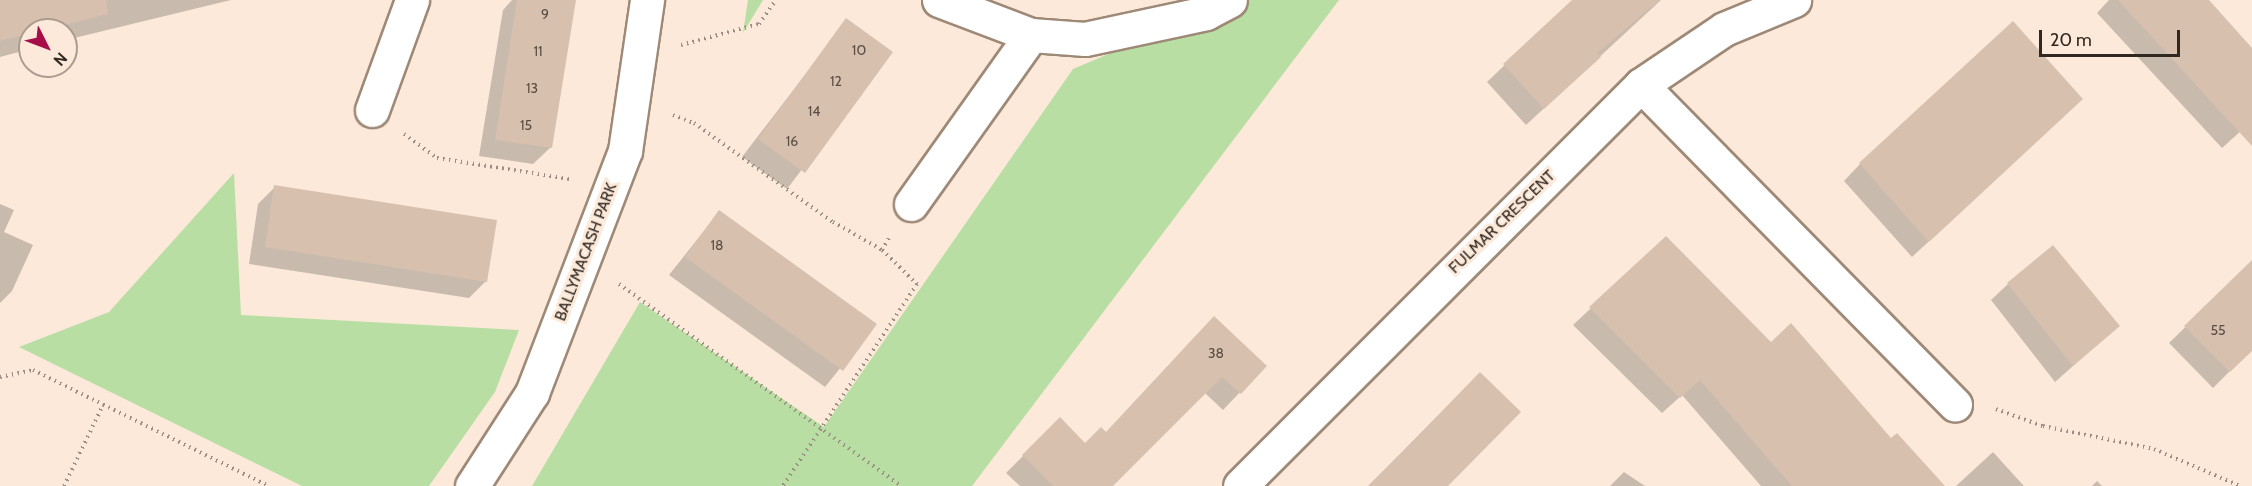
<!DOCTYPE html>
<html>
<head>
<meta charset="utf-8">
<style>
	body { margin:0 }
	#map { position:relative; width:2252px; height:486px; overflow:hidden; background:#fce9da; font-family:Cabin,sans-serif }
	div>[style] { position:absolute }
	.green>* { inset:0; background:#b9dea4 }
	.shadow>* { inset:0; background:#0003 }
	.building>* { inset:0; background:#d8c0ae }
	.path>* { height:4px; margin-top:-2px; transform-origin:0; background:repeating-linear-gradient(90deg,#9a8d81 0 1.5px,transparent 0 6px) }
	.roads { filter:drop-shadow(2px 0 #9e8977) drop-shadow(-2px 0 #9e8977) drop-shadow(0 2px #9e8977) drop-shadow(0 -2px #9e8977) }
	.street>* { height:33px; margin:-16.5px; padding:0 16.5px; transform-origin:16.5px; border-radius:16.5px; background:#fff }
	span { translate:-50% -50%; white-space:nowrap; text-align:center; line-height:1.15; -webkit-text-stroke:6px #fce9da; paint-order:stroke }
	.number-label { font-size:14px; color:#5a4e44 }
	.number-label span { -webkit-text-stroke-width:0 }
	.street-label { font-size:16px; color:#302821 }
	.north { position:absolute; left:18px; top:18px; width:60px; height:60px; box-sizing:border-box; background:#fce9da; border:2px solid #aa9c90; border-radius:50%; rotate:132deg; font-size:16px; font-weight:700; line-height:24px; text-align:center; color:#302821 }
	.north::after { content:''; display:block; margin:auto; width:21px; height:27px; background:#a50e49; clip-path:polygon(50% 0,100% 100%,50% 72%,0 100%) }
	.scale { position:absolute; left:2039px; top:30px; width:141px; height:27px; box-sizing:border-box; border:3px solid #302821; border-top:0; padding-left:8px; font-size:18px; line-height:21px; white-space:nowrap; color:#302821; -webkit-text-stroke:4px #fce9da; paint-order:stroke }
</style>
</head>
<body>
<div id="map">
	<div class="green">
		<div style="clip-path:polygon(748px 0,763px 0,743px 33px)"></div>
		<div style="clip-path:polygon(1236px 0,1339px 0,972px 486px,532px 486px,640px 302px,824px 427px,1073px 69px)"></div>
		<div style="clip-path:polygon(234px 173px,241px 315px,519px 330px,495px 392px,429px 486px,302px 486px,19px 347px,109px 312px)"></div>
	</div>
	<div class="shadow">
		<div style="clip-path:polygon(0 0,231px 0,66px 40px,66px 30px,30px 30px,30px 49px,0 57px)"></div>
		<div style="clip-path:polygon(512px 0,565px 0,550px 148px,533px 164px,479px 156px,503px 10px)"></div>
		<div style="clip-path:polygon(1573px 0,1661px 0,1526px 125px,1487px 82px)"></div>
		<div style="clip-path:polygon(2109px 0,2202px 0,2252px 53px,2252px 121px,2222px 148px,2097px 13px)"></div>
		<div style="clip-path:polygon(847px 20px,891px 52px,787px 189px,742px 157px)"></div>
		<div style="clip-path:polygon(2064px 116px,1912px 257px,1844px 181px,1860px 164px)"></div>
		<div style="clip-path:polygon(275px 187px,486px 281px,469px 298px,249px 264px,258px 204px)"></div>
		<div style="clip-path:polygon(0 204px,14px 210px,4px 232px,33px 245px,12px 291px,0 303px)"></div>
		<div style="clip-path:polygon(719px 212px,875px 325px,825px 387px,669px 275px)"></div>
		<div style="clip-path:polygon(1666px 238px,1771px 344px,1943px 486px,1761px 486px,1682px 395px,1662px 413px,1573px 325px)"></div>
		<div style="clip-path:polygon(2245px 269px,2252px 276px,2252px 349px,2213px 388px,2169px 343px)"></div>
		<div style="clip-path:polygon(2008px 284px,2118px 326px,2055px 382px,1991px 300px)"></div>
		<div style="clip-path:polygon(1197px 335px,1265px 366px,1223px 410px,1205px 393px,1111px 486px,1020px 486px,1006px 473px,1060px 419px,1085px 445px,1105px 434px)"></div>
		<div style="clip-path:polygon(1480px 374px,1444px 486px,1368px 486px)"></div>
		<div style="clip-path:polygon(1993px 452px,2024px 486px,1956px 486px)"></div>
		<div style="clip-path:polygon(1624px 472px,1645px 486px,1610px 486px)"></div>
		<div style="clip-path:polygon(2097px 481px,2102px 486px,2092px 486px)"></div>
	</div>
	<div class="building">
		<div style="clip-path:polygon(0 0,106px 0,108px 14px,0 41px)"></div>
		<div style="clip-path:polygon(517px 0,576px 0,552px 148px,495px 140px)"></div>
		<div style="clip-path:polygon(1572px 0,1660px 0,1597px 53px,1601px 57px,1544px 109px,1503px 64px)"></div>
		<div style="clip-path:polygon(2118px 0,2209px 0,2252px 48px,2252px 146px)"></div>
		<div style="clip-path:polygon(846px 18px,893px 52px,805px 173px,758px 139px)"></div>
		<div style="clip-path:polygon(2013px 21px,2083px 99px,1929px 242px,1859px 163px)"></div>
		<div style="clip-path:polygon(274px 185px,497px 220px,487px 282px,265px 247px)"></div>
		<div style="clip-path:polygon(719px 210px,877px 324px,843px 371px,685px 257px)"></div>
		<div style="clip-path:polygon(1666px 236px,1771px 342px,1791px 323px,1891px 438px,1897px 433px,1945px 486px,1792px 486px,1700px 380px,1680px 398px,1589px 307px)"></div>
		<div style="clip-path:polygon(2053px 245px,2120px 326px,2073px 366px,2007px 283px)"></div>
		<div style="clip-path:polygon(2252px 260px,2252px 351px,2230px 372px,2184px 326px)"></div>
		<div style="clip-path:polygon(1214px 316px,1267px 366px,1241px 394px,1222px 377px,1113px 486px,1053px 486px,1022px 455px,1060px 417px,1085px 443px,1101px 427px,1106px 432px)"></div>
		<div style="clip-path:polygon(1480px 372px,1521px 412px,1448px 486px,1369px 486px)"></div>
	</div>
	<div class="path">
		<div style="left:681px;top:45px;width:81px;rotate:-15.1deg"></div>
		<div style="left:759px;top:24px;width:29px;rotate:-55deg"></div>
		<div style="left:673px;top:115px;width:22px;rotate:21deg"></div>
		<div style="left:694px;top:123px;width:171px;rotate:35.5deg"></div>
		<div style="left:833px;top:222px;width:56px;rotate:29.7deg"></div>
		<div style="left:882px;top:250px;width:49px;rotate:44.2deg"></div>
		<div style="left:917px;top:284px;width:242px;rotate:123.6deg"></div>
		<div style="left:404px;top:134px;width:41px;rotate:36deg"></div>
		<div style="left:437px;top:158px;width:135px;rotate:9deg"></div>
		<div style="left:882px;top:250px;width:14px;rotate:-60deg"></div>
		<div style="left:619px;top:284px;width:347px;rotate:35.6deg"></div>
		<div style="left:0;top:377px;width:34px;rotate:-12deg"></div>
		<div style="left:33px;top:370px;width:263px;rotate:26.2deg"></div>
		<div style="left:1996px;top:409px;width:50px;rotate:19.9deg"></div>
		<div style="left:2043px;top:426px;width:113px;rotate:11.7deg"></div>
		<div style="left:2154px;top:449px;width:94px;rotate:23.3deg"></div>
		<div style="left:64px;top:486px;width:90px;rotate:-64.3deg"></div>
	</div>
	<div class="roads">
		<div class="street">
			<div style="left:939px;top:0;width:98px;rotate:20.8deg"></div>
			<div style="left:1031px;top:35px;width:54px;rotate:4.2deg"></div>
			<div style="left:1085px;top:39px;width:124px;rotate:-12.1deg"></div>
			<div style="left:1206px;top:13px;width:27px;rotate:-28deg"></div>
			<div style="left:1641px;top:85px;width:448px;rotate:45.5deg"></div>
			<div style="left:372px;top:110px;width:117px;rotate:-70deg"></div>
			<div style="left:911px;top:204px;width:207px;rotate:-54.6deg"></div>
			<div style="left:472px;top:486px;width:111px;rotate:-57.2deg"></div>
			<div style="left:532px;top:393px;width:259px;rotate:-69deg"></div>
			<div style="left:625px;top:151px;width:153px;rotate:-81.7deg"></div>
			<div style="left:1240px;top:486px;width:567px;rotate:-45deg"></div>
			<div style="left:1641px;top:85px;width:100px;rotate:-34deg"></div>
			<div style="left:1724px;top:29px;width:76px;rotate:-22.5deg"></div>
		</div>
	</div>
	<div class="number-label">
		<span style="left:545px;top:14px">9</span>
		<span style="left:859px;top:50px">10</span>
		<span style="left:538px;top:51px">11</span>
		<span style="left:836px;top:81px">12</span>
		<span style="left:532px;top:88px">13</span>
		<span style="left:814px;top:111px">14</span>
		<span style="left:526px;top:125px">15</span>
		<span style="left:792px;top:141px">16</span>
		<span style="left:717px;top:245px">18</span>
		<span style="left:2218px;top:330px">55</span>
		<span style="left:1216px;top:353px">38</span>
	</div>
	<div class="street-label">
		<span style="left:1502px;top:222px;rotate:-44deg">FULMAR CRESCENT</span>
		<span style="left:586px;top:252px;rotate:-69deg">BALLYMACASH PARK</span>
	</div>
	<div class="north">N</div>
	<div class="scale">20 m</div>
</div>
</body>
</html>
